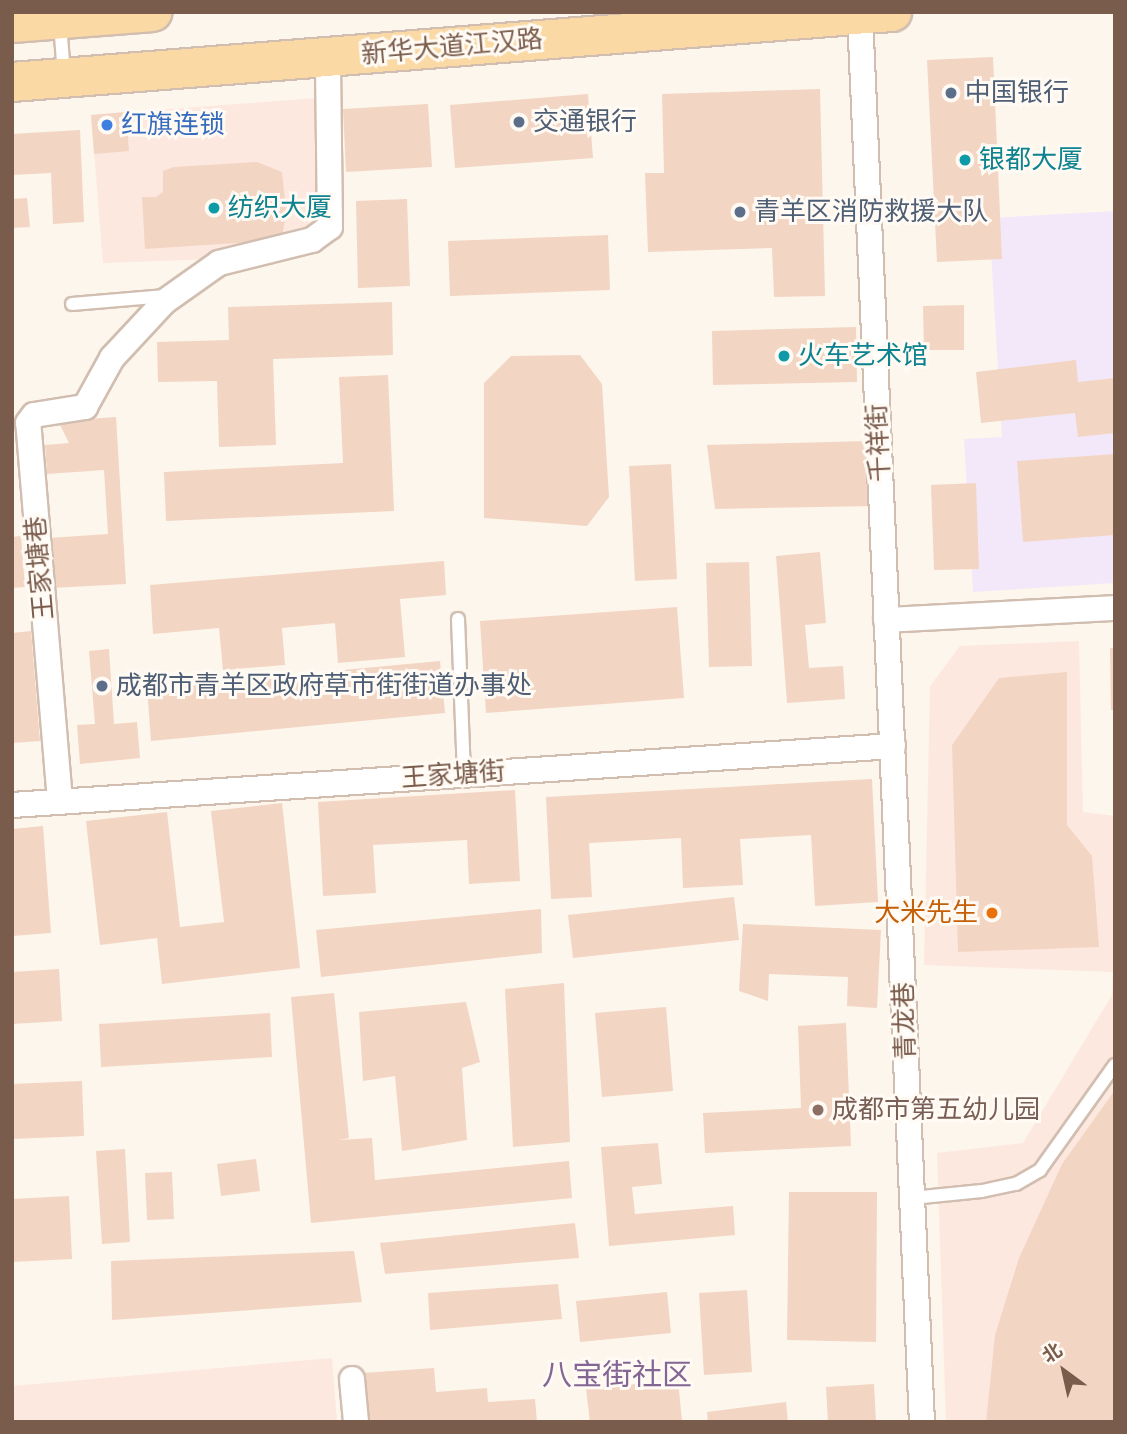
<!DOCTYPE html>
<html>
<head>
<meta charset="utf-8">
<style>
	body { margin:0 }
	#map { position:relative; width:1127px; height:1434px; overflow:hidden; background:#fdf6ec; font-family:"Space Grotesk","Noto Sans SC",sans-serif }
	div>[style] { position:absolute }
	.commercial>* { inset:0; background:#fde8e0 }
	.education>* { inset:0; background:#f3e8fa }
	.building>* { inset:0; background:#f3d5c3 }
	.roads { filter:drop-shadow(2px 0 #d1beb0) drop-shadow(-2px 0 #d1beb0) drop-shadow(0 2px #d1beb0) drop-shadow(0 -2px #d1beb0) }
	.lane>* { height:12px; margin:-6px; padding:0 6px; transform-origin:6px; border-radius:6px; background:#fff }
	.street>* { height:24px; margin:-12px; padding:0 12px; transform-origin:12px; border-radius:12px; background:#fff }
	.primary>* { height:38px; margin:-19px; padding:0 19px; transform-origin:19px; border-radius:19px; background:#fbd9a5 }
	.dots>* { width:19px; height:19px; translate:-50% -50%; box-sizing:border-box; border:4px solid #fffaf3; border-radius:50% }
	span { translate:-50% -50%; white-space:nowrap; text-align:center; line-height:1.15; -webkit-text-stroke:6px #fffaf3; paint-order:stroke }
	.street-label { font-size:26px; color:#7a5c4d }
	.service-label { font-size:26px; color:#4e5e75 }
	.left { translate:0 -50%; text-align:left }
	.shop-label { font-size:26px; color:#366cbe }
	.culture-label { font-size:26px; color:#0d838f }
	.food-label { font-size:26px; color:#c56008 }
	.right { translate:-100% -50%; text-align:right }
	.education-label { font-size:26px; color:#785e54 }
	.quarter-label { font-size:30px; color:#846695 }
	.frame { position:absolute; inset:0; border:14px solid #7a5c4d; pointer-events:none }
	.north { position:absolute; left:1029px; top:1336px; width:70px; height:70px; -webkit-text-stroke:5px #fffaf3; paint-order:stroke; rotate:327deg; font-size:19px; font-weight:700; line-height:28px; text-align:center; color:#7a5c4d }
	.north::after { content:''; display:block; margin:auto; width:24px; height:32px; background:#7a5c4d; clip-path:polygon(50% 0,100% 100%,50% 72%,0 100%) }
</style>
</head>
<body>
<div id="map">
	<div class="commercial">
		<div style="clip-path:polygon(316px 98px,321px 213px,313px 227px,215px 259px,103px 263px,91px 115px)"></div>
		<div style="clip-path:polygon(1079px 641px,1083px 812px,1115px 816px,1115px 1422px,946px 1422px,937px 1153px,1023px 1143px,1112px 995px,1113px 972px,924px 965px,930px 686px,960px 646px)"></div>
		<div style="clip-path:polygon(332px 1358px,337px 1422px,12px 1422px,12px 1386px)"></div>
	</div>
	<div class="education">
		<div style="clip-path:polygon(1115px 211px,1115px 583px,973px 592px,964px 439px,1002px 437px,989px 218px)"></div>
	</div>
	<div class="building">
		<div style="clip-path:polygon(993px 57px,1002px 259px,937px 262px,927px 60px)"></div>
		<div style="clip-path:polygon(820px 89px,825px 296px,774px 297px,772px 248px,648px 252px,645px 173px,664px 173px,662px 94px)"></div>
		<div style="clip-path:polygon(588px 94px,593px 158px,455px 168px,450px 105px)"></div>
		<div style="clip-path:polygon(428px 104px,432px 167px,346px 172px,343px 109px)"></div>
		<div style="clip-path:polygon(126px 112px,129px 151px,94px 154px,91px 115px)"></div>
		<div style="clip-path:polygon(80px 130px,84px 222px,53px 224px,51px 173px,12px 175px,12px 134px)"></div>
		<div style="clip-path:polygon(257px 162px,282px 172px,286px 211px,282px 240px,145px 249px,142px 197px,156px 197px,163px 192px,163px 171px,174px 167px)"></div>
		<div style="clip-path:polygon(27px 198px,30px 227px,12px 228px,12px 199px)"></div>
		<div style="clip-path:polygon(407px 199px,410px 286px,358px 288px,356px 201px)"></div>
		<div style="clip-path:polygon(608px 235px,610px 290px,450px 296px,448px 241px)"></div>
		<div style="clip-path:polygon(392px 302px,393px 355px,273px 359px,276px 445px,219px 447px,217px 381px,158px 382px,157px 342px,229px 340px,228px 307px)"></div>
		<div style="clip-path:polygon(964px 305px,964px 350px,924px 350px,923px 306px)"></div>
		<div style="clip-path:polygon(856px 327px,857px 382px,713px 385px,712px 331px)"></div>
		<div style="clip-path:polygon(580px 355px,602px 384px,609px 497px,587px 526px,484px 518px,484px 383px,511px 356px)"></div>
		<div style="clip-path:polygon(1076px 360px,1078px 382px,1115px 378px,1115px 433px,1078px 437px,1075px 413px,981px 423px,976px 372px)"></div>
		<div style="clip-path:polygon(388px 375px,394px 511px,166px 521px,164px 472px,343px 463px,339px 377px)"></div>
		<div style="clip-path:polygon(116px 417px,126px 584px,52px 588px,49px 538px,108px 534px,104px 470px,47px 474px,45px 445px,69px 443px,58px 421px)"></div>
		<div style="clip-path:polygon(869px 441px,874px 506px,715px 509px,707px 445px)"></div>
		<div style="clip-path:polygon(1115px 454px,1115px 535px,1023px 542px,1017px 461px)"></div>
		<div style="clip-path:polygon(671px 464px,677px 579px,635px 581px,629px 466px)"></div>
		<div style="clip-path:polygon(976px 483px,979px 569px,934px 570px,931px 485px)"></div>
		<div style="clip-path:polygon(21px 536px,25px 587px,12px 588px,12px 537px)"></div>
		<div style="clip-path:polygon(820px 552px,826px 623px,805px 625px,809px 668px,843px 666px,845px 699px,787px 703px,776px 556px)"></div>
		<div style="clip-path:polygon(444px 561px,446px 595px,400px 599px,405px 657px,338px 663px,335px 623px,282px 628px,285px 665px,223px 670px,219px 628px,153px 634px,150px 585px)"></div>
		<div style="clip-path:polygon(749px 562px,752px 666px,709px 667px,706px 563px)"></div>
		<div style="clip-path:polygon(677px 607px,684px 698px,486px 713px,480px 621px)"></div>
		<div style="clip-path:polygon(31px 631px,40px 741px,12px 743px,12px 633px)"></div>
		<div style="clip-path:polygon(1110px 648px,1115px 648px,1115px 710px,1111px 710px)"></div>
		<div style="clip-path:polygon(109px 649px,114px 724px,137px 722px,140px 758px,80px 764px,77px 725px,95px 724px,89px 651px)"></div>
		<div style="clip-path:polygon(440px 661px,445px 713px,151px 741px,147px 688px)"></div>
		<div style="clip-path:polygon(1067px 672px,1067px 825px,1092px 856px,1099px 947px,958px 952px,952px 745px,999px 678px)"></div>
		<div style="clip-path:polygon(872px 779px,878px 902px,815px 906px,811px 835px,740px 839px,743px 885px,683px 888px,681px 838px,589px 843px,592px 897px,551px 899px,546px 797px)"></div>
		<div style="clip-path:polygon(515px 790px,520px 881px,469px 884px,467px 840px,373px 845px,376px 893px,323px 896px,318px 802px)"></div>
		<div style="clip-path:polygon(282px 803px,300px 968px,162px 984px,157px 938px,100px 945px,86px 821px,167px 812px,180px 927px,224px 922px,211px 811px)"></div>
		<div style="clip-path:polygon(43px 826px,51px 933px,12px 936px,12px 829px)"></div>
		<div style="clip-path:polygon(734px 897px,739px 940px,573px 958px,568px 915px)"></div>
		<div style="clip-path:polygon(541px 909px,542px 953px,321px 977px,316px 930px)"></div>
		<div style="clip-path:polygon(743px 924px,881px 930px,877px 1008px,847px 1006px,848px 977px,769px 974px,768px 1001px,739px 991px)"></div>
		<div style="clip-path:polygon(59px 969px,62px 1021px,12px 1024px,12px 972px)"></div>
		<div style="clip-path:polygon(564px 983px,570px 1142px,513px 1147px,505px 989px)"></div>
		<div style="clip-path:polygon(334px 993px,349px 1138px,339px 1140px,372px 1138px,375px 1180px,569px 1161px,572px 1198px,311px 1223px,291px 997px)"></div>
		<div style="clip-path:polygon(466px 1002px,480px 1062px,462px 1068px,467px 1140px,402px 1151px,395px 1076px,363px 1081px,359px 1012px)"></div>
		<div style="clip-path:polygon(666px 1007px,673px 1091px,602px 1097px,595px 1013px)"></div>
		<div style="clip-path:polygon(270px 1013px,272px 1057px,101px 1067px,99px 1024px)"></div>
		<div style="clip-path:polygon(846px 1023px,851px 1146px,705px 1153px,703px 1113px,801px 1108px,798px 1026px)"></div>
		<div style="clip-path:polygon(82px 1081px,84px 1136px,12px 1139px,12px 1084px)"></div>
		<div style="clip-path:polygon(1115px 1090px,1115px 1422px,986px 1422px,995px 1335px,1019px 1258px,1062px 1164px)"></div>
		<div style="clip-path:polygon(658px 1143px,662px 1184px,632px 1187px,635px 1214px,733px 1206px,735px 1235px,609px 1246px,601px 1147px)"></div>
		<div style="clip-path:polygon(125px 1149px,130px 1242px,102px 1244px,96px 1151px)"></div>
		<div style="clip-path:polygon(256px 1159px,260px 1191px,221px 1196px,217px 1164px)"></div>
		<div style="clip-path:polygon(172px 1172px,174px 1219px,147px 1220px,145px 1173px)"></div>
		<div style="clip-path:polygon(789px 1192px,877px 1192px,876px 1342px,787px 1340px)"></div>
		<div style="clip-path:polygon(69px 1196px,72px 1259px,12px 1262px,12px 1199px)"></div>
		<div style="clip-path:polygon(575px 1223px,579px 1258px,385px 1274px,380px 1243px)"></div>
		<div style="clip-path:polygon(354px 1251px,362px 1302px,112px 1320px,111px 1261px)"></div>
		<div style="clip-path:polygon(558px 1284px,562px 1319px,430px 1330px,428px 1293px)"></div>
		<div style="clip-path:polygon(747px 1290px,752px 1372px,704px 1375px,699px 1293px)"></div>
		<div style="clip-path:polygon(667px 1292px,671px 1333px,580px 1342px,576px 1301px)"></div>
		<div style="clip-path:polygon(434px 1368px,436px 1392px,487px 1388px,488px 1402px,535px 1399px,537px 1422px,366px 1422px,363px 1373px)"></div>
		<div style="clip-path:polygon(678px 1380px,682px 1421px,590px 1422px,586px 1389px)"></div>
		<div style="clip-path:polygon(874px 1384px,876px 1422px,828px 1422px,826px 1387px)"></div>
		<div style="clip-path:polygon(786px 1402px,788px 1422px,708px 1422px,707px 1412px)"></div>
	</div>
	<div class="roads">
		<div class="lane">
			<div style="left:60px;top:23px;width:52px;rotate:85.6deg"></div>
			<div style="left:72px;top:304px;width:94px;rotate:-4.9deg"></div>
			<div style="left:458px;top:619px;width:155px;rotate:87.8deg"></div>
			<div style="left:912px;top:1198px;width:70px;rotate:-5.7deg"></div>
			<div style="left:982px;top:1191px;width:35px;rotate:-12deg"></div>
			<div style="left:1016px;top:1184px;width:28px;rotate:-30deg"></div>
			<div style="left:1040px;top:1170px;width:129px;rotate:-54.5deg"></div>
		</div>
		<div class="street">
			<div style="left:860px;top:15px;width:1408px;rotate:87.48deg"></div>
			<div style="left:886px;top:620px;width:229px;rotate:-3deg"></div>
			<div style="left:60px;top:801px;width:379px;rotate:-94.8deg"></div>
			<div style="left:28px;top:423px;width:10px;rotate:-53deg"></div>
			<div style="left:34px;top:415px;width:52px;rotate:-8.9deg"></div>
			<div style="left:85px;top:407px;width:56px;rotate:-61.1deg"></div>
			<div style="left:112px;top:358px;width:76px;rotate:-47.1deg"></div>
			<div style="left:164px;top:302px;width:67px;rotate:-35.3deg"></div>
			<div style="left:219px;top:263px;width:96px;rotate:-13.9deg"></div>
			<div style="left:312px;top:240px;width:22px;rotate:-36deg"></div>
			<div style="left:330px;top:227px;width:170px;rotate:-90.7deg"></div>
			<div style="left:12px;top:805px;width:883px;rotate:-3.83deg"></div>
			<div style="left:352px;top:1379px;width:43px;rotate:84.7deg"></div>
		</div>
		<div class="primary">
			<div style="left:12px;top:23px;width:141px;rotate:-4.5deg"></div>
			<div style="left:12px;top:82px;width:883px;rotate:-4.55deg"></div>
		</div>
	</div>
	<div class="dots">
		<div style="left:951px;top:93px;background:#5c6f8a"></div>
		<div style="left:519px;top:122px;background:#5c6f8a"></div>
		<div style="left:107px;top:125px;background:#3f7fe0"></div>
		<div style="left:965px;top:160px;background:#0f9aa8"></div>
		<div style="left:214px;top:208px;background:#0f9aa8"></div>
		<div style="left:740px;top:212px;background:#5c6f8a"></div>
		<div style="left:784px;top:356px;background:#0f9aa8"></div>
		<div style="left:102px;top:686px;background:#5c6f8a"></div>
		<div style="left:992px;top:913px;background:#e8710a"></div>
		<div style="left:818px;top:1110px;background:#8d6e63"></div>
	</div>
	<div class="street-label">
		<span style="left:452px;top:47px;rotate:-5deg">新华大道江汉路</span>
		<span style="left:879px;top:443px;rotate:-93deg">千祥街</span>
		<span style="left:40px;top:568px;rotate:-95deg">王家塘巷</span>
		<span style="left:453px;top:775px;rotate:-4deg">王家塘街</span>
		<span style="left:905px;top:1021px;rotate:-92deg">青龙巷</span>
	</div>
	<div class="service-label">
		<span class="left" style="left:965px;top:93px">中国银行</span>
		<span class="left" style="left:533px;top:122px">交通银行</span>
		<span class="left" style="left:754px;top:212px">青羊区消防救援大队</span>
		<span class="left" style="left:116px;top:686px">成都市青羊区政府草市街街道办事处</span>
	</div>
	<div class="shop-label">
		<span class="left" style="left:121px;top:125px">红旗连锁</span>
	</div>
	<div class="culture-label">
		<span class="left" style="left:979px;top:160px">银都大厦</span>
		<span class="left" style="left:228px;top:208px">纺织大厦</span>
		<span class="left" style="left:798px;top:356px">火车艺术馆</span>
	</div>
	<div class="food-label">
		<span class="right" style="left:978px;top:913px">大米先生</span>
	</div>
	<div class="education-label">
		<span class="left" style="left:832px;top:1110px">成都市第五幼儿园</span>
	</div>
	<div class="quarter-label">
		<span style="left:617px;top:1375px">八宝街社区</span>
	</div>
	<div class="frame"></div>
	<div class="north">北</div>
</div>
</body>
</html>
